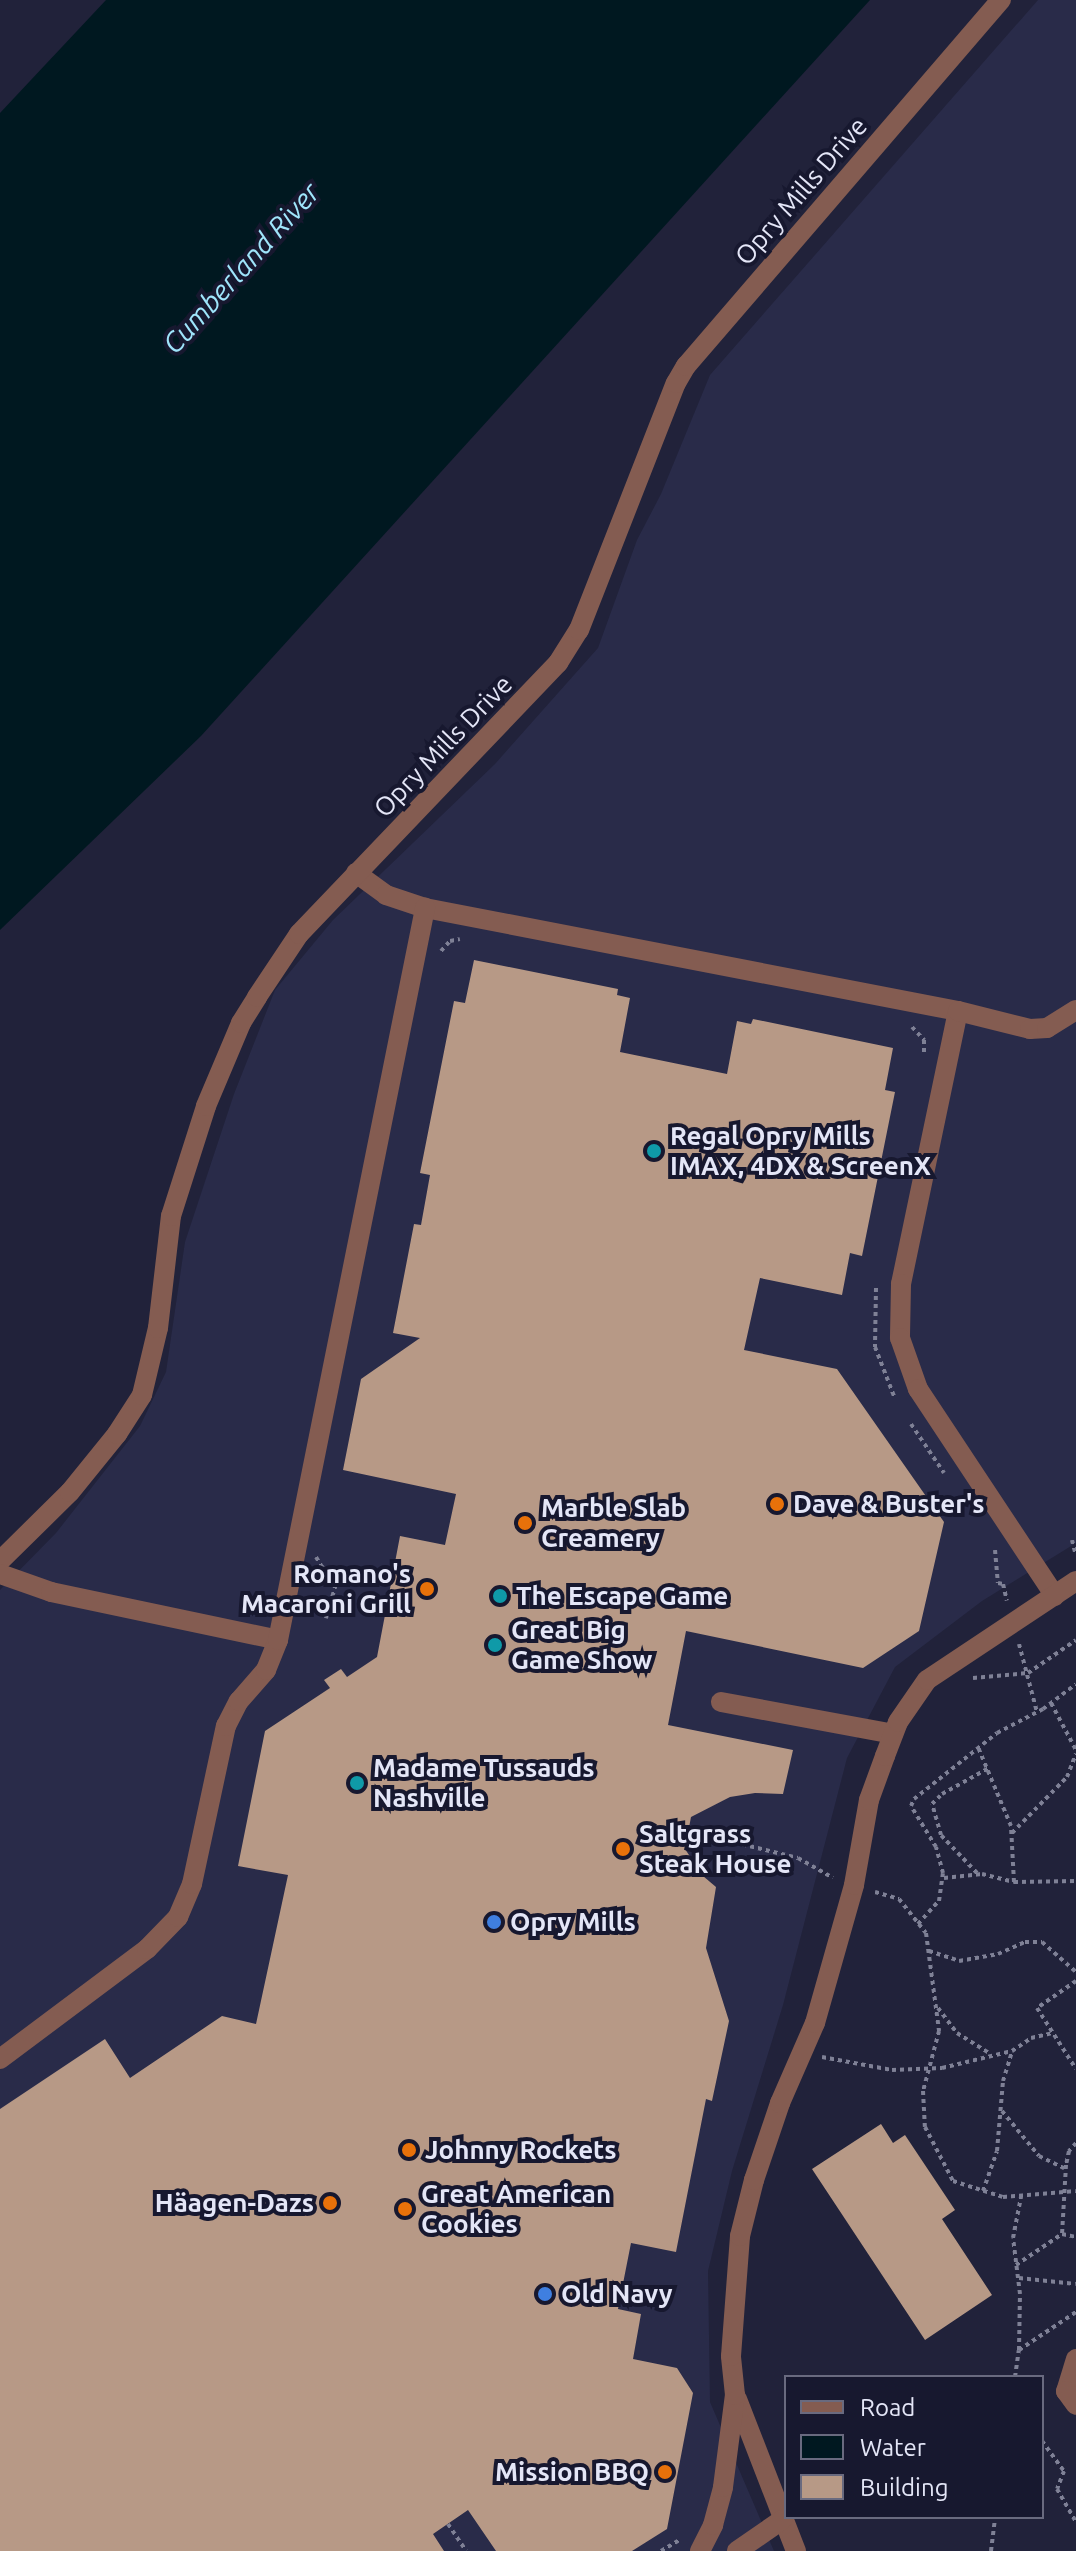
<!DOCTYPE html>
<html>
<head>
<meta charset="utf-8">
<style>
	body { margin:0 }
	#map { position:relative; width:1076px; height:2551px; overflow:hidden; background:#21223a; font-family:Ubuntu,sans-serif }
	div>[style] { position:absolute }
	.built>* { inset:0; background:#292b49 }
	.water>* { inset:0; background:#001820 }
	.building>* { inset:0; background:#b79986 }
	.path>* { height:4px; margin-top:-2px; transform-origin:0; background:repeating-linear-gradient(90deg,#7f8196 0 4px,transparent 0 8px) }
	.minor>* { height:20px; margin:-10px; padding:0 10px; transform-origin:10px; border-radius:10px; background:#845c51 }
	.dots>* { width:22px; height:22px; translate:-50% -50%; box-sizing:border-box; border:4px solid #17182f; border-radius:50% }
	span { translate:-50% -50%; white-space:nowrap; text-align:center; line-height:1.15; -webkit-text-stroke:8px #17182f; paint-order:stroke }
	.street-label { font-size:26px; color:#e4e6f7 }
	.poi-label { font-size:26px; color:#e4e6f7; font-weight:700 }
	.left { translate:0 -50%; text-align:left }
	.right { translate:-100% -50%; text-align:right }
	.water-label { font-size:28px; color:#9fe5fb; font-style:italic }
	.legend { position:absolute; left:784px; top:2375px; width:260px; height:144px; box-sizing:border-box; background:#17182f; border:2px solid #696a7f; margin:0; padding:10px 14px; list-style:none; font-size:24px; color:#e4e6f7 }
	.legend li { display:flex; align-items:center; gap:16px; height:40px }
	.legend b { width:40px; border:2px solid #696a7f }
</style>
</head>
<body>
<div id="map">
	<div class="built">
		<div style="clip-path:polygon(1038px 0,1076px 0,1076px 1543px,982px 1601px,895px 1667px,847px 1758px,783px 2005px,732px 2171px,708px 2271px,710px 2402px,774px 2551px,0 2551px,0 1590px,56px 1533px,140px 1426px,166px 1372px,185px 1242px,234px 1094px,275px 990px,333px 920px,495px 764px,598px 648px,637px 540px,661px 494px,710px 375px)"></div>
	</div>
	<div class="water">
		<div style="clip-path:polygon(106px 0,870px 0,201px 736px,0 930px,0 113px)"></div>
	</div>
	<div class="building">
		<div style="clip-path:polygon(474px 960px,618px 989px,617px 995px,630px 998px,620px 1052px,727px 1074px,737px 1021px,751px 1024px,753px 1019px,893px 1048px,885px 1090px,895px 1092px,862px 1256px,850px 1253px,842px 1295px,760px 1278px,744px 1350px,837px 1369px,944px 1522px,919px 1631px,863px 1668px,686px 1631px,668px 1725px,793px 1750px,783px 1794px,755px 1793px,730px 1797px,691px 1817px,685px 1849px,703px 1876px,716px 1887px,706px 1948px,729px 2021px,712px 2101px,706px 2099px,676px 2252px,631px 2243px,618px 2309px,641px 2314px,633px 2359px,677px 2368px,693px 2393px,667px 2529px,632px 2551px,496px 2551px,468px 2510px,433px 2534px,444px 2551px,0 2551px,0 2109px,105px 2039px,130px 2078px,222px 2016px,256px 2024px,288px 1875px,238px 1866px,265px 1731px,330px 1688px,324px 1680px,341px 1669px,347px 1677px,377px 1657px,400px 1536px,445px 1545px,456px 1494px,343px 1470px,361px 1379px,420px 1338px,393px 1333px,414px 1224px,421px 1225px,430px 1175px,420px 1173px,454px 1001px,465px 1003px)"></div>
		<div style="clip-path:polygon(881px 2124px,893px 2143px,905px 2135px,955px 2210px,942px 2219px,992px 2295px,925px 2340px,812px 2169px)"></div>
	</div>
	<div class="path">
		<div style="left:441px;top:951px;width:13px;rotate:-48deg"></div>
		<div style="left:450px;top:941px;width:10px;rotate:-11deg"></div>
		<div style="left:912px;top:1027px;width:18px;rotate:47deg"></div>
		<div style="left:924px;top:1040px;width:12px;rotate:90deg"></div>
		<div style="left:876px;top:1288px;width:59px;rotate:91deg"></div>
		<div style="left:875px;top:1347px;width:53px;rotate:68.8deg"></div>
		<div style="left:911px;top:1424px;width:59px;rotate:56deg"></div>
		<div style="left:1072px;top:1540px;width:16px;rotate:76deg"></div>
		<div style="left:995px;top:1550px;width:33px;rotate:85deg"></div>
		<div style="left:998px;top:1583px;width:5px;rotate:11deg"></div>
		<div style="left:1003px;top:1584px;width:17px;rotate:77deg"></div>
		<div style="left:316px;top:1557px;width:12px;rotate:59deg"></div>
		<div style="left:322px;top:1567px;width:19px;rotate:32deg"></div>
		<div style="left:338px;top:1577px;width:43px;rotate:106.3deg"></div>
		<div style="left:1019px;top:1644px;width:70px;rotate:75.2deg"></div>
		<div style="left:973px;top:1678px;width:55px;rotate:-5.2deg"></div>
		<div style="left:1028px;top:1673px;width:58px;rotate:-34.5deg"></div>
		<div style="left:1051px;top:1703px;width:53px;rotate:62deg"></div>
		<div style="left:688px;top:1831px;width:113px;rotate:13.8deg"></div>
		<div style="left:798px;top:1858px;width:40px;rotate:29.7deg"></div>
		<div style="left:1012px;top:1833px;width:78px;rotate:-45.5deg"></div>
		<div style="left:1067px;top:1777px;width:25px;rotate:-69deg"></div>
		<div style="left:977px;top:1873px;width:52px;rotate:-133.5deg"></div>
		<div style="left:941px;top:1835px;width:32px;rotate:-106deg"></div>
		<div style="left:932px;top:1804px;width:14px;rotate:-45deg"></div>
		<div style="left:942px;top:1794px;width:54px;rotate:-29deg"></div>
		<div style="left:944px;top:1878px;width:38px;rotate:-6deg"></div>
		<div style="left:982px;top:1874px;width:33px;rotate:14deg"></div>
		<div style="left:1014px;top:1882px;width:56px;rotate:-93.1deg"></div>
		<div style="left:1011px;top:1826px;width:86px;rotate:-112.7deg"></div>
		<div style="left:1014px;top:1882px;width:62px;rotate:-0.9deg"></div>
		<div style="left:875px;top:1892px;width:25px;rotate:16deg"></div>
		<div style="left:899px;top:1899px;width:43px;rotate:51.5deg"></div>
		<div style="left:926px;top:1933px;width:99px;rotate:82.4deg"></div>
		<div style="left:939px;top:2031px;width:62px;rotate:104.9deg"></div>
		<div style="left:923px;top:2091px;width:36px;rotate:87deg"></div>
		<div style="left:925px;top:2127px;width:61px;rotate:62.6deg"></div>
		<div style="left:953px;top:2181px;width:52px;rotate:17.7deg"></div>
		<div style="left:1003px;top:2197px;width:73px;rotate:-4.7deg"></div>
		<div style="left:918px;top:1924px;width:31px;rotate:-48deg"></div>
		<div style="left:939px;top:1901px;width:28px;rotate:-82deg"></div>
		<div style="left:943px;top:1873px;width:27px;rotate:-105deg"></div>
		<div style="left:936px;top:1847px;width:48px;rotate:-121.4deg"></div>
		<div style="left:911px;top:1806px;width:8px;rotate:-67deg"></div>
		<div style="left:914px;top:1799px;width:106px;rotate:-38.5deg"></div>
		<div style="left:997px;top:1733px;width:52px;rotate:-27.6deg"></div>
		<div style="left:1043px;top:1709px;width:41px;rotate:-37.1deg"></div>
		<div style="left:929px;top:1951px;width:32px;rotate:18deg"></div>
		<div style="left:959px;top:1961px;width:40px;rotate:-10deg"></div>
		<div style="left:998px;top:1954px;width:30px;rotate:-24deg"></div>
		<div style="left:1025px;top:1942px;width:17px"></div>
		<div style="left:1042px;top:1942px;width:45px;rotate:41.4deg"></div>
		<div style="left:1076px;top:1981px;width:47px;rotate:145.3deg"></div>
		<div style="left:1037px;top:2008px;width:72px;rotate:57.4deg"></div>
		<div style="left:938px;top:2008px;width:31px;rotate:53deg"></div>
		<div style="left:957px;top:2033px;width:39px;rotate:32deg"></div>
		<div style="left:822px;top:2057px;width:71px;rotate:10.5deg"></div>
		<div style="left:892px;top:2070px;width:50px;rotate:-2.3deg"></div>
		<div style="left:942px;top:2068px;width:72px;rotate:-13.7deg"></div>
		<div style="left:1002px;top:2111px;width:58px;rotate:50.6deg"></div>
		<div style="left:1039px;top:2156px;width:28px;rotate:26deg"></div>
		<div style="left:1076px;top:2143px;width:11px;rotate:131deg"></div>
		<div style="left:1069px;top:2151px;width:14px;rotate:102deg"></div>
		<div style="left:1066px;top:2165px;width:69px;rotate:93.3deg"></div>
		<div style="left:1062px;top:2234px;width:14px;rotate:12deg"></div>
		<div style="left:983px;top:2191px;width:42px;rotate:-70.7deg"></div>
		<div style="left:997px;top:2151px;width:70px;rotate:-85.1deg"></div>
		<div style="left:1003px;top:2081px;width:31px;rotate:-73deg"></div>
		<div style="left:1012px;top:2051px;width:23px;rotate:-34deg"></div>
		<div style="left:1031px;top:2038px;width:23px;rotate:-13deg"></div>
		<div style="left:1016px;top:2265px;width:55px;rotate:-34deg"></div>
		<div style="left:1019px;top:2278px;width:57px;rotate:6deg"></div>
		<div style="left:1019px;top:2350px;width:56px;rotate:-89deg"></div>
		<div style="left:1020px;top:2294px;width:56px;rotate:-97.1deg"></div>
		<div style="left:1013px;top:2238px;width:42px;rotate:-79deg"></div>
		<div style="left:1015px;top:2377px;width:27px;rotate:-82deg"></div>
		<div style="left:1019px;top:2350px;width:69px;rotate:-33.7deg"></div>
		<div style="left:1042px;top:2441px;width:37px;rotate:54deg"></div>
		<div style="left:1064px;top:2471px;width:19px;rotate:111deg"></div>
		<div style="left:1057px;top:2489px;width:38px;rotate:60deg"></div>
		<div style="left:448px;top:2524px;width:32px;rotate:56deg"></div>
		<div style="left:661px;top:2551px;width:21px;rotate:-31deg"></div>
		<div style="left:991px;top:2551px;width:34px;rotate:-83deg"></div>
	</div>
	<div class="minor">
		<div style="left:356px;top:873px;width:37px;rotate:36deg"></div>
		<div style="left:386px;top:895px;width:41px;rotate:18.4deg"></div>
		<div style="left:425px;top:908px;width:543px;rotate:10.94deg"></div>
		<div style="left:958px;top:1011px;width:279px;rotate:101.8deg"></div>
		<div style="left:901px;top:1284px;width:54px;rotate:91.1deg"></div>
		<div style="left:900px;top:1338px;width:54px;rotate:70.6deg"></div>
		<div style="left:918px;top:1389px;width:248px;rotate:56.5deg"></div>
		<div style="left:958px;top:1011px;width:74px;rotate:14deg"></div>
		<div style="left:1030px;top:1029px;width:17px;rotate:-3deg"></div>
		<div style="left:1047px;top:1028px;width:34px;rotate:-32deg"></div>
		<div style="left:0;top:1561px;width:98px;rotate:-44.6deg"></div>
		<div style="left:70px;top:1492px;width:75px;rotate:-51deg"></div>
		<div style="left:117px;top:1434px;width:46px;rotate:-57.3deg"></div>
		<div style="left:142px;top:1395px;width:69px;rotate:-76.6deg"></div>
		<div style="left:158px;top:1328px;width:113px;rotate:-83.4deg"></div>
		<div style="left:171px;top:1216px;width:115px;rotate:-72.3deg"></div>
		<div style="left:206px;top:1106px;width:90px;rotate:-67.1deg"></div>
		<div style="left:241px;top:1023px;width:31px;rotate:-58deg"></div>
		<div style="left:257px;top:997px;width:76px;rotate:-56.3deg"></div>
		<div style="left:299px;top:934px;width:375px;rotate:-46.3deg"></div>
		<div style="left:558px;top:663px;width:39px;rotate:-58deg"></div>
		<div style="left:579px;top:630px;width:265px;rotate:-68.6deg"></div>
		<div style="left:676px;top:383px;width:20px;rotate:-60deg"></div>
		<div style="left:686px;top:366px;width:483px;rotate:-49.3deg"></div>
		<div style="left:0;top:1574px;width:54px;rotate:19.4deg"></div>
		<div style="left:51px;top:1592px;width:232px;rotate:11.9deg"></div>
		<div style="left:721px;top:1702px;width:175px;rotate:10.5deg"></div>
		<div style="left:0;top:2059px;width:184px;rotate:-36.8deg"></div>
		<div style="left:147px;top:1949px;width:45px;rotate:-45.9deg"></div>
		<div style="left:178px;top:1917px;width:36px;rotate:-67deg"></div>
		<div style="left:192px;top:1884px;width:162px;rotate:-77.9deg"></div>
		<div style="left:226px;top:1726px;width:28px;rotate:-63deg"></div>
		<div style="left:239px;top:1701px;width:41px;rotate:-48.9deg"></div>
		<div style="left:266px;top:1670px;width:32px;rotate:-68deg"></div>
		<div style="left:278px;top:1640px;width:747px;rotate:-78.64deg"></div>
		<div style="left:1076px;top:2359px;width:34px;rotate:107deg"></div>
		<div style="left:1066px;top:2391px;width:17px;rotate:54deg"></div>
		<div style="left:737px;top:2399px;width:163px;rotate:68.8deg"></div>
		<div style="left:700px;top:2551px;width:29px;rotate:-63deg"></div>
		<div style="left:713px;top:2525px;width:39px;rotate:-75deg"></div>
		<div style="left:723px;top:2487px;width:93px;rotate:-82.6deg"></div>
		<div style="left:735px;top:2395px;width:39px;rotate:-96deg"></div>
		<div style="left:731px;top:2356px;width:120px;rotate:-85.7deg"></div>
		<div style="left:740px;top:2236px;width:58px;rotate:-76deg"></div>
		<div style="left:754px;top:2180px;width:81px;rotate:-71.3deg"></div>
		<div style="left:780px;top:2103px;width:87px;rotate:-66.4deg"></div>
		<div style="left:815px;top:2023px;width:143px;rotate:-74.2deg"></div>
		<div style="left:854px;top:1885px;width:86px;rotate:-80deg"></div>
		<div style="left:869px;top:1800px;width:47px;rotate:-70deg"></div>
		<div style="left:885px;top:1756px;width:36px;rotate:-69deg"></div>
		<div style="left:898px;top:1722px;width:51px;rotate:-55.4deg"></div>
		<div style="left:927px;top:1680px;width:179px;rotate:-33.6deg"></div>
		<div style="left:737px;top:2551px;width:55px;rotate:-34.6deg"></div>
	</div>
	<div class="dots">
		<div style="left:654px;top:1151px;background:#0f9aa8"></div>
		<div style="left:777px;top:1504px;background:#e8710a"></div>
		<div style="left:525px;top:1523px;background:#e8710a"></div>
		<div style="left:427px;top:1589px;background:#e8710a"></div>
		<div style="left:500px;top:1596px;background:#0f9aa8"></div>
		<div style="left:495px;top:1645px;background:#0f9aa8"></div>
		<div style="left:357px;top:1783px;background:#0f9aa8"></div>
		<div style="left:623px;top:1849px;background:#e8710a"></div>
		<div style="left:494px;top:1922px;background:#3f7fe0"></div>
		<div style="left:409px;top:2150px;background:#e8710a"></div>
		<div style="left:330px;top:2203px;background:#e8710a"></div>
		<div style="left:405px;top:2209px;background:#e8710a"></div>
		<div style="left:545px;top:2294px;background:#3f7fe0"></div>
		<div style="left:665px;top:2472px;background:#e8710a"></div>
	</div>
	<div class="street-label">
		<span style="left:801px;top:191px;rotate:-49deg">Opry Mills Drive</span>
		<span style="left:443px;top:746px;rotate:-46deg">Opry Mills Drive</span>
	</div>
	<div class="poi-label">
		<span class="left" style="left:670px;top:1151px">Regal Opry Mills<br>IMAX, 4DX &amp; ScreenX</span>
		<span class="left" style="left:793px;top:1504px">Dave &amp; Buster's</span>
		<span class="left" style="left:541px;top:1523px">Marble Slab<br>Creamery</span>
		<span class="right" style="left:411px;top:1589px">Romano's<br>Macaroni Grill</span>
		<span class="left" style="left:516px;top:1596px">The Escape Game</span>
		<span class="left" style="left:511px;top:1645px">Great Big<br>Game Show</span>
		<span class="left" style="left:373px;top:1783px">Madame Tussauds<br>Nashville</span>
		<span class="left" style="left:639px;top:1849px">Saltgrass<br>Steak House</span>
		<span class="left" style="left:510px;top:1922px">Opry Mills</span>
		<span class="left" style="left:425px;top:2150px">Johnny Rockets</span>
		<span class="left" style="left:421px;top:2209px">Great American<br>Cookies</span>
		<span class="right" style="left:314px;top:2203px">Häagen-Dazs</span>
		<span class="left" style="left:561px;top:2294px">Old Navy</span>
		<span class="right" style="left:649px;top:2472px">Mission BBQ</span>
	</div>
	<div class="water-label">
		<span style="left:241px;top:268px;rotate:-48deg">Cumberland River</span>
	</div>
	<ul class="legend">
	<li><b style="height:10px;background:#845c51"></b>Road</li>
	<li><b style="height:22px;background:#001820"></b>Water</li>
	<li><b style="height:22px;background:#b79986"></b>Building</li>
	</ul>
</div>
</body>
</html>
